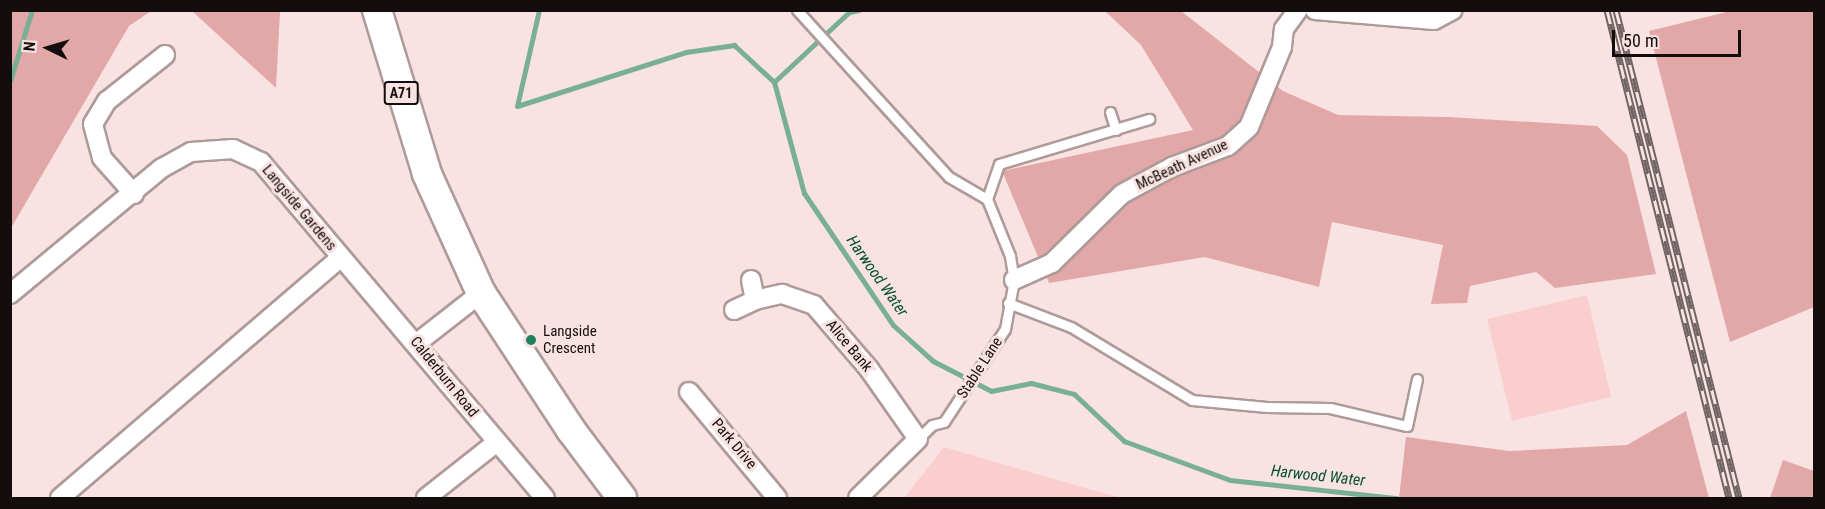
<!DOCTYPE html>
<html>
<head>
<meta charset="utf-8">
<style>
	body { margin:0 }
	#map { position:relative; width:1825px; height:509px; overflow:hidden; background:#f9e3e2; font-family:"Roboto Condensed",sans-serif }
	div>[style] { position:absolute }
	.green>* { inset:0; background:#facecd }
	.forest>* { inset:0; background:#e2a8a7 }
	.stream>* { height:5px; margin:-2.5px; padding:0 2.5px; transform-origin:2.5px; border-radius:2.5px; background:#79af94 }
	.roads { filter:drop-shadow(2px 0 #ae9a99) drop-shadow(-2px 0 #ae9a99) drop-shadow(0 2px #ae9a99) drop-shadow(0 -2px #ae9a99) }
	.service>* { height:9px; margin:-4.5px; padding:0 4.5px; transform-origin:4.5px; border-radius:4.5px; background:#fff }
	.minor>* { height:18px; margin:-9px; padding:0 9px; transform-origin:9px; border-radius:9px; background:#fff }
	.primary>* { height:28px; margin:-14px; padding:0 14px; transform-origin:14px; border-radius:14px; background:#fff }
	.rail>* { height:7px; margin-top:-3.5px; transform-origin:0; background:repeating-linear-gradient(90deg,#f9e3e2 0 14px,#716464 0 28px); box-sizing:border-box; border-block:2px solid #716464 }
	.dots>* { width:16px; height:16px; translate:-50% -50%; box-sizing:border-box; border:3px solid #f9e3e2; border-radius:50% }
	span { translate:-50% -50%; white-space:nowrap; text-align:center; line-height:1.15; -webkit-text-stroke:6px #f9e3e2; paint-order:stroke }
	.shield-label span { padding:2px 4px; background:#f9e3e2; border:2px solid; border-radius:4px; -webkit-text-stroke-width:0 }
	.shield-label { font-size:14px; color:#140d0d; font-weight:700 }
	.street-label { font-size:15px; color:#140d0d }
	.poi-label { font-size:15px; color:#140d0d }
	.left { translate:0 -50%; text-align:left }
	.water-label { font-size:16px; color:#064e34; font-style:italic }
	.frame { position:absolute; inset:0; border:12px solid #140d0d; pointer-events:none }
	.north { position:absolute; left:18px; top:18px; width:60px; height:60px; -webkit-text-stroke:4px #f9e3e2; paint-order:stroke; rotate:275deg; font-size:16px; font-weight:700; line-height:24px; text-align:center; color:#140d0d }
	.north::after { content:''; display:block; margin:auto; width:21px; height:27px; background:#140d0d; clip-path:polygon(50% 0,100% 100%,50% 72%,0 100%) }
	.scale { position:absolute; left:1612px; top:30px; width:129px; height:27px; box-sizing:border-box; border:3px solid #140d0d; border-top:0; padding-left:8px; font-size:18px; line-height:21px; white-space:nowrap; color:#140d0d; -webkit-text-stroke:4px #f9e3e2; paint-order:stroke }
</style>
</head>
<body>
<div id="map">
	<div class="green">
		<div style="clip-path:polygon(1587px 295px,1611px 397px,1512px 421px,1487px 319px)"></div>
		<div style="clip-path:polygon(944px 447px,1092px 490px,1123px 498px,904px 498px)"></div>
	</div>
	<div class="forest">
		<div style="clip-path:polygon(11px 10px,151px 11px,129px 26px,11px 228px)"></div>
		<div style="clip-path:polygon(1735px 10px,1814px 11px,1814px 307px,1730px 342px,1649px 31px)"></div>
		<div style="clip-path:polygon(192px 11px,280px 11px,276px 88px)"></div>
		<div style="clip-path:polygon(1105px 11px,1181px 11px,1283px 91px,1338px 115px,1448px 117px,1597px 126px,1627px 155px,1656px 274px,1555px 288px,1536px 272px,1470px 286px,1467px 303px,1431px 304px,1443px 245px,1332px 222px,1319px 287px,1205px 257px,1049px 283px,1002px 171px,1193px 130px,1141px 45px)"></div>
		<div style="clip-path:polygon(1686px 411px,1709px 498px,1399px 498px,1406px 437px,1509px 451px,1627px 445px)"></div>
		<div style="clip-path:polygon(1783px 460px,1814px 471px,1814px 498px,1770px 498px)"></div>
	</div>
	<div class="stream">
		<div style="left:539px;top:10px;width:98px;rotate:102.9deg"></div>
		<div style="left:517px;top:106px;width:177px;rotate:-17.7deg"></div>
		<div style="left:686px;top:52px;width:49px;rotate:-8.3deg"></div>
		<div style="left:734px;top:45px;width:54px;rotate:42.8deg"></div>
		<div style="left:774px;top:82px;width:115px;rotate:74.9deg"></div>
		<div style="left:804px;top:193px;width:159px;rotate:56deg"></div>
		<div style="left:893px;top:325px;width:54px;rotate:42deg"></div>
		<div style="left:933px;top:361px;width:65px;rotate:27.3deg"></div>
		<div style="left:991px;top:391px;width:41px;rotate:-11.3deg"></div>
		<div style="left:1031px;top:383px;width:44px;rotate:14.3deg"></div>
		<div style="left:1074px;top:394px;width:69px;rotate:43.2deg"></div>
		<div style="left:1124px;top:441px;width:113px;rotate:20.2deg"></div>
		<div style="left:1230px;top:480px;width:168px;rotate:6.2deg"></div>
		<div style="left:10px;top:81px;width:74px;rotate:-72.8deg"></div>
		<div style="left:774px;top:82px;width:103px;rotate:-43deg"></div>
		<div style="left:849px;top:12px;width:10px;rotate:-11deg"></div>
	</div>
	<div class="roads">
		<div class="service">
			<div style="left:797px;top:10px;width:226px;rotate:47.7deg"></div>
			<div style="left:949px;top:177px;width:44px;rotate:30.1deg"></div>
			<div style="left:987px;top:199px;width:61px;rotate:68deg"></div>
			<div style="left:1010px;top:256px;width:24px;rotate:81deg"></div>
			<div style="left:1014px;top:280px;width:50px;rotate:100.4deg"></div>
			<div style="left:1005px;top:329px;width:111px;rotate:123.3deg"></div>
			<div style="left:944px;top:422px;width:12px;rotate:166deg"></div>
			<div style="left:932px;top:425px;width:20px;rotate:135deg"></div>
			<div style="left:1110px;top:112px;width:19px;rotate:72deg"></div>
			<div style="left:987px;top:199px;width:37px;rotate:-71deg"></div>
			<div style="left:999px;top:164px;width:157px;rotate:-16.7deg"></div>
			<div style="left:1008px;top:303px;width:67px;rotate:20.9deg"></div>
			<div style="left:1071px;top:327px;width:141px;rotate:31.1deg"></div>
			<div style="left:1192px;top:400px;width:75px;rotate:5.3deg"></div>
			<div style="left:1267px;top:407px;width:63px;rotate:0.9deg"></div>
			<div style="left:1330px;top:408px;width:79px;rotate:13.2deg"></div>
			<div style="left:1407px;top:426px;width:48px;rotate:-78deg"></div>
		</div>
		<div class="minor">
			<div style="left:1315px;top:10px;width:119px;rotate:4.8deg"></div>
			<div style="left:1434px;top:20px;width:21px;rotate:-28deg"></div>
			<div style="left:134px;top:194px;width:48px;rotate:-131.6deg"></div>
			<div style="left:102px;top:158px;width:35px;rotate:-105deg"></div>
			<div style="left:93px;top:124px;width:27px;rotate:-59deg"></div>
			<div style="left:107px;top:101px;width:74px;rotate:-38.4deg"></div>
			<div style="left:751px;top:280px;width:20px;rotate:79deg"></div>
			<div style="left:1014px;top:280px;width:42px;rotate:-24.1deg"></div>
			<div style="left:1052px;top:263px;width:98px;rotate:-44.6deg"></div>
			<div style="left:1122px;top:194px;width:57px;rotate:-28.4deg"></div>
			<div style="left:1172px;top:167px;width:60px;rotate:-20.6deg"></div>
			<div style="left:1228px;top:146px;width:28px;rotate:-42deg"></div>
			<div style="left:1249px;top:127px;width:87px;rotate:-67.6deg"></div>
			<div style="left:1282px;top:47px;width:18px;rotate:-84deg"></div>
			<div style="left:1284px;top:29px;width:24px;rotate:-54deg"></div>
			<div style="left:10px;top:294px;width:197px;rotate:-39.7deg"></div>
			<div style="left:162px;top:168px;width:33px;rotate:-29deg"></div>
			<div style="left:191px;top:152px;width:42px;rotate:-4.1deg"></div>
			<div style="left:233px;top:149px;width:31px;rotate:25deg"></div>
			<div style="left:261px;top:162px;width:440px;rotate:49.8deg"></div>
			<div style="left:734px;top:310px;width:23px;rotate:-25deg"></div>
			<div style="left:755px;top:300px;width:28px;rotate:-13deg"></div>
			<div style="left:782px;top:294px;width:34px;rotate:19deg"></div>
			<div style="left:814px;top:305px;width:84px;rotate:49.3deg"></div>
			<div style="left:869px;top:369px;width:85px;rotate:55deg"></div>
			<div style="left:918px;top:439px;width:84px;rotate:135.5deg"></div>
			<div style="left:417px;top:343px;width:81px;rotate:-38deg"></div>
			<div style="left:689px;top:392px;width:138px;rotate:50.3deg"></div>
			<div style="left:60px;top:498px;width:370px;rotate:-40.6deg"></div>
			<div style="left:426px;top:498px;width:90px;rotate:-38.3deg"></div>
		</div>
		<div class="primary">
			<div style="left:377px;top:10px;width:171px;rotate:73deg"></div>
			<div style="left:427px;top:174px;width:131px;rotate:65.6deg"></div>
			<div style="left:481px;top:293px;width:164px;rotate:56.7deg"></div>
			<div style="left:571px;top:430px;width:85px;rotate:53.1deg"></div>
		</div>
	</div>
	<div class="rail">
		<div style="left:1607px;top:10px;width:503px;rotate:75.96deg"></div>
		<div style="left:1616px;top:10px;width:503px;rotate:75.85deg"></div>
	</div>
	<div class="dots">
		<div style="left:531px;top:340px;background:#1f825c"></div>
	</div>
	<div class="shield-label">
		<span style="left:401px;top:93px">A71</span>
	</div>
	<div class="street-label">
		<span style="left:1182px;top:165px;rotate:-25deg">McBeath Avenue</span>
		<span style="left:299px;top:208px;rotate:50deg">Langside Gardens</span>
		<span style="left:849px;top:346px;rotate:50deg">Alice Bank</span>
		<span style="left:980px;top:368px;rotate:-57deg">Stable Lane</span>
		<span style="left:444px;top:377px;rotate:51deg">Calderburn Road</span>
		<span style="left:734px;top:444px;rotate:50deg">Park Drive</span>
	</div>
	<div class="poi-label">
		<span class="left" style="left:543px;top:340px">Langside<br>Crescent</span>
	</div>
	<div class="water-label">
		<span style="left:877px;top:276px;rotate:55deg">Harwood Water</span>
		<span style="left:1318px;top:476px;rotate:6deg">Harwood Water</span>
	</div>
	<div class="frame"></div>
	<div class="north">N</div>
	<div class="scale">50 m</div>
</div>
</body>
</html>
